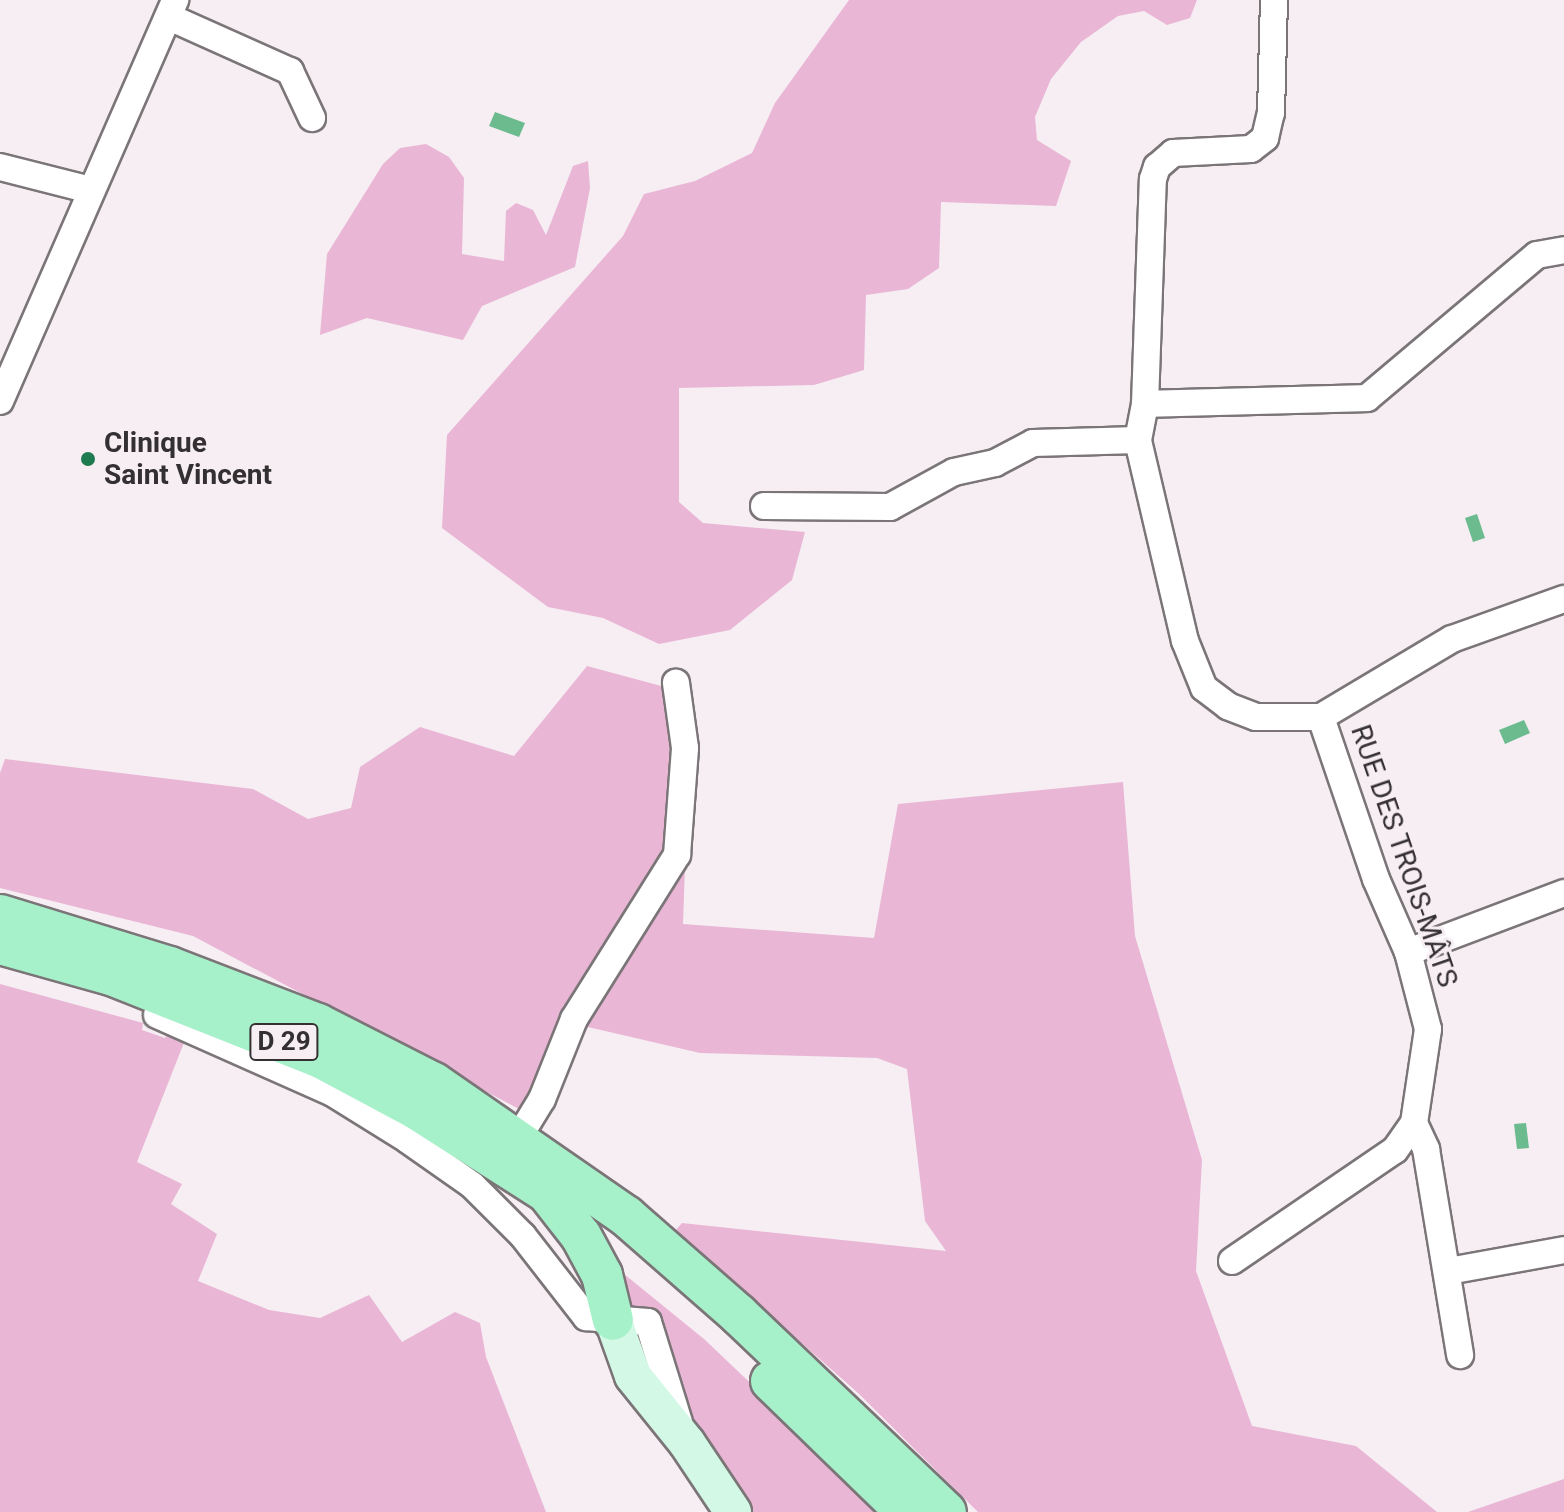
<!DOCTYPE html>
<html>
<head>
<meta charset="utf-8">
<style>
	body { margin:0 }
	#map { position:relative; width:1564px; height:1512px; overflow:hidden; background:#f6eef3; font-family:Roboto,sans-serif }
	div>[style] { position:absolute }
	.green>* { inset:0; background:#e9b6d5 }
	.water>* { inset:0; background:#6cbb8f }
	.roads { filter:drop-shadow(2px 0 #7b7578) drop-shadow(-2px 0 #7b7578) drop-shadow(0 2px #7b7578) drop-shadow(0 -2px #7b7578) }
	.street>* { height:26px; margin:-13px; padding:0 13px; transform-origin:13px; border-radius:13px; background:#fff }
	.secondary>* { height:36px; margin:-18px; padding:0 18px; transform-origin:18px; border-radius:18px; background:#d3f8e5 }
	.primary>* { height:40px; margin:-20px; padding:0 20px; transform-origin:20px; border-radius:20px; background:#a7f1ca }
	.dots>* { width:22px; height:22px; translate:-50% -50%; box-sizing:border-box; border:4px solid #f6eef3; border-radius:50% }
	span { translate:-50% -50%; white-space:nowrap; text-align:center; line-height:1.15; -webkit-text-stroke:6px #f6eef3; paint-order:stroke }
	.shield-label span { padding:2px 6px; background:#f6eef3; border:2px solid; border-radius:6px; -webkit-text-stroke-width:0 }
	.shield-label { font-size:26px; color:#343032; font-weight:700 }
	.poi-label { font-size:28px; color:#343032; font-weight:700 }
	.left { translate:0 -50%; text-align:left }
	.street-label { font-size:28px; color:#343032 }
</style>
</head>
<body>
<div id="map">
	<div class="green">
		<div style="clip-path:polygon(849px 0,1197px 0,1190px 18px,1167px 25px,1144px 11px,1118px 16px,1081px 42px,1051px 79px,1035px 117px,1037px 140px,1071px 161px,1056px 206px,941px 202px,939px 268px,908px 289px,866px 295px,864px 370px,814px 385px,679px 388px,679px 502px,703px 523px,805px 532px,792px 580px,730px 630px,659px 644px,603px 618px,548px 607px,442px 528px,447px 435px,623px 236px,644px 194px,695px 181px,752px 153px,775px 103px)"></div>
		<div style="clip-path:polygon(426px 144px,449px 157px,464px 178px,462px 254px,504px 261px,506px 211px,516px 203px,533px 210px,546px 235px,573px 166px,588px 161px,590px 188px,575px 267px,482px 306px,463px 340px,367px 318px,320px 335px,327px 254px,383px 164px,400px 148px)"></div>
		<div style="clip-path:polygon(587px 666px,691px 694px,683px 924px,874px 938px,898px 804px,1123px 782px,1135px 936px,1202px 1160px,1196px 1271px,1252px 1426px,1356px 1446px,1437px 1512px,978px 1512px,858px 1393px,675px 1231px,682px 1223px,946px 1251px,925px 1221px,907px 1069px,877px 1058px,700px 1053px,588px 1027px,560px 1078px,519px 1109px,193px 936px,0 888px,0 773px,5px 759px,253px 789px,308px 819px,351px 808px,360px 767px,420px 727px,514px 756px)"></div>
		<div style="clip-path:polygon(0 984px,143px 1023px,142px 1030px,165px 1038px,170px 1030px,187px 1035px,137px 1162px,182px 1184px,171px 1204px,217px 1234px,198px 1281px,269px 1310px,320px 1318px,369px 1295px,402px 1342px,455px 1312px,480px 1323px,486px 1357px,546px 1512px,0 1512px)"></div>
		<div style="clip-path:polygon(624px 1274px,704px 1339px,886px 1512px,751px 1512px,684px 1413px,665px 1325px,649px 1307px,620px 1309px,617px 1277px)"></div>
		<div style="clip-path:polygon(1564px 1479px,1564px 1512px,1468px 1512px)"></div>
	</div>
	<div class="water">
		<div style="clip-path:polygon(495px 112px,525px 123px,519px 137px,489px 126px)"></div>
		<div style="clip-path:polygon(1477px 514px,1485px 538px,1473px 542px,1465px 518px)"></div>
		<div style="clip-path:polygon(1524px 720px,1530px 733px,1505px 744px,1499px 730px)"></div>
		<div style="clip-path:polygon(1526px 1123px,1529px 1148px,1517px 1149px,1514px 1124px)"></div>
	</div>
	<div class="roads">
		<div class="street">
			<div style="left:169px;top:17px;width:133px;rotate:24.1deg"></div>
			<div style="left:290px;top:71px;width:52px;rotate:64.9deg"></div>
			<div style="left:0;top:167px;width:93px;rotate:14.3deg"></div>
			<div style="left:0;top:401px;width:438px;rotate:-66.4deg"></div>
			<div style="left:1145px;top:404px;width:222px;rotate:-1.5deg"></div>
			<div style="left:1367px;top:398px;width:222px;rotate:-40.1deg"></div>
			<div style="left:1537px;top:255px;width:27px;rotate:-10deg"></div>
			<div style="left:764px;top:506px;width:126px;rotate:0.5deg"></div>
			<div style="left:890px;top:507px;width:73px;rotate:-28.7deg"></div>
			<div style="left:954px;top:472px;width:42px;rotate:-12.4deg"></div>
			<div style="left:995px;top:463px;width:43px;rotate:-27.8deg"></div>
			<div style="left:1033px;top:443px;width:105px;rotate:-1.6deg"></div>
			<div style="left:1321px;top:717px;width:152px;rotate:-30.8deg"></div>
			<div style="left:1452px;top:639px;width:119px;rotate:-19.7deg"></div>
			<div style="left:1408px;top:952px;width:167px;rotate:-20.7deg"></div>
			<div style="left:157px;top:1015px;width:190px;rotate:23.9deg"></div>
			<div style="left:331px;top:1092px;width:91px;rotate:31.9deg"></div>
			<div style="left:408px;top:1140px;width:78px;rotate:35.1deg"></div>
			<div style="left:472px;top:1185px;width:72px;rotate:45deg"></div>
			<div style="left:523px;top:1236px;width:103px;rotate:52.1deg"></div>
			<div style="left:586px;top:1317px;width:62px;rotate:4.6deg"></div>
			<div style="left:648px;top:1322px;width:105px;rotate:72.8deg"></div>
			<div style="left:1414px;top:1123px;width:29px;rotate:65deg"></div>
			<div style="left:1426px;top:1149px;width:209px;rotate:80.6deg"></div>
			<div style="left:517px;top:1140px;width:48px;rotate:-58.6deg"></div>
			<div style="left:542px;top:1099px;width:86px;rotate:-68.2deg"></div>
			<div style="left:574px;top:1019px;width:194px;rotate:-57.9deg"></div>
			<div style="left:677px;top:855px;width:107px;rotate:-85.7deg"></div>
			<div style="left:685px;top:748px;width:66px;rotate:-97.9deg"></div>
			<div style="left:1232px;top:1261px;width:197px;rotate:-34.3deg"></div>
			<div style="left:1395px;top:1150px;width:33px;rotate:-55deg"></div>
			<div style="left:1414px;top:1123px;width:95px;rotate:-81.5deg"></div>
			<div style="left:1428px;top:1029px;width:80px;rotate:-104.6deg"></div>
			<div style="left:1408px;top:952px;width:80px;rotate:-113.7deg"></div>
			<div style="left:1376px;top:879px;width:171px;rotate:-108.8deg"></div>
			<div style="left:1321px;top:717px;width:65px;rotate:180deg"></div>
			<div style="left:1256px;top:717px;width:30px;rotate:-159deg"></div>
			<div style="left:1228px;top:706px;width:30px;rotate:-143deg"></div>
			<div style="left:1204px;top:688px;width:51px;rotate:-112deg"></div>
			<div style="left:1185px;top:641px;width:206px;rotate:-103.2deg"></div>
			<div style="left:1138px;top:440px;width:37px;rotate:-79deg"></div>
			<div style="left:1145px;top:404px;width:225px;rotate:-88deg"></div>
			<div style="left:1153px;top:179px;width:13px;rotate:-72deg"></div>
			<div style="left:1157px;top:167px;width:21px;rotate:-41deg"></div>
			<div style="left:1173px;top:153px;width:78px;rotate:-2.9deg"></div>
			<div style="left:1251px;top:149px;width:18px;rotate:-38deg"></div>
			<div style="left:1265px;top:138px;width:26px;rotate:-77deg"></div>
			<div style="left:1271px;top:113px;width:113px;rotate:-88.5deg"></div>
			<div style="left:1449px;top:1271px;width:117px;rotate:-10.3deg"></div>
		</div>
		<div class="secondary">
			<div style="left:613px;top:1320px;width:59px;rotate:70.3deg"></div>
			<div style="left:633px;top:1376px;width:86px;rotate:51.1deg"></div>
			<div style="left:687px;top:1443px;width:83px;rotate:56.3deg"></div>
		</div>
		<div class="primary">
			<div style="left:0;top:915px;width:178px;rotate:17deg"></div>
			<div style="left:170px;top:967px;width:159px;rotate:21.1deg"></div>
			<div style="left:318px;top:1024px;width:130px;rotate:27deg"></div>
			<div style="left:434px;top:1083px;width:234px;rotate:34.7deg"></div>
			<div style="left:626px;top:1216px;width:149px;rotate:41.2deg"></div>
			<div style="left:738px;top:1314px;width:287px;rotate:43.6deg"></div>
			<div style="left:0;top:944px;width:115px;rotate:15.6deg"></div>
			<div style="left:111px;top:975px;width:226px;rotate:21.6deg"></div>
			<div style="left:321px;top:1058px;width:108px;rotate:28.2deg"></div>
			<div style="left:416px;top:1109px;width:156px;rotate:32.5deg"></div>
			<div style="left:545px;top:1190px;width:58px;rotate:52deg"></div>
			<div style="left:581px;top:1236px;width:44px;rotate:61.7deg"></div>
			<div style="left:602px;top:1275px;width:46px;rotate:76.3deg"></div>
			<div style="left:771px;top:1381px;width:188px;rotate:44.1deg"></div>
		</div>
	</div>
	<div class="dots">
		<div style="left:88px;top:459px;background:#1e7a4f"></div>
	</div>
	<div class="shield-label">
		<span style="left:284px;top:1042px">D 29</span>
	</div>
	<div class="poi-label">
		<span class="left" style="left:104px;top:459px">Clinique<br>Saint Vincent</span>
	</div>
	<div class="street-label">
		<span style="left:1404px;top:856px;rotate:71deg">RUE DES TROIS-MÂTS</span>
	</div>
</div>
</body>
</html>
